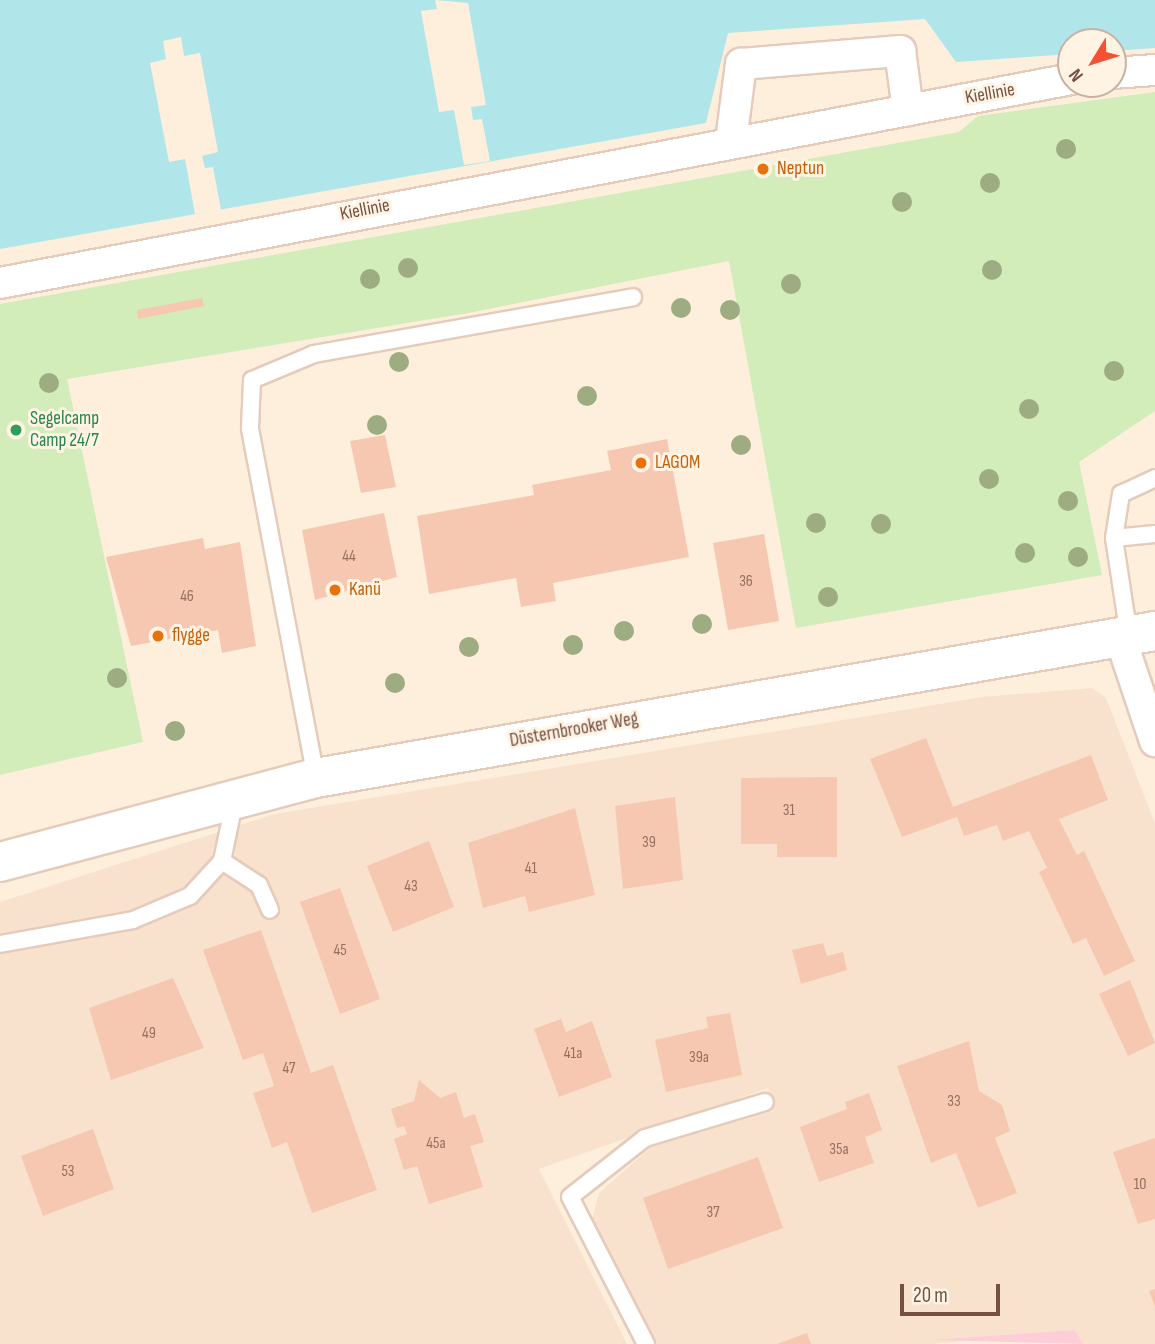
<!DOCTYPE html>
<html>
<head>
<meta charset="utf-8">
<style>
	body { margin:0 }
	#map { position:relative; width:1155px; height:1344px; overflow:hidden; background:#feefdc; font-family:"Sofia Sans Condensed",sans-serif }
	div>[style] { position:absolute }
	.residential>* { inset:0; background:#f8e2cd }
	.medical>* { inset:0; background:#fdced7 }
	.green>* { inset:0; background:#d2ecba }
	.water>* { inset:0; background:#b0e5e9 }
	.pier>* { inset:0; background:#feefdc }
	.building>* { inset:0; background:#f6c8b1 }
	.roads { filter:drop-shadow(2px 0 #e4cbbb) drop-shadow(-2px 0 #e4cbbb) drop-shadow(0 2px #e4cbbb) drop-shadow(0 -2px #e4cbbb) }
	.lane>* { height:16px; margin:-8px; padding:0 8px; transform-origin:8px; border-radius:8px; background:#fff }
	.street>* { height:30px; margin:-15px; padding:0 15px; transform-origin:15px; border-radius:15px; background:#fff }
	.secondary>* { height:38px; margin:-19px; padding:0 19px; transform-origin:19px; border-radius:19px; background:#fff }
	.trees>* { width:20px; height:20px; margin:-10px; border-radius:50%; background:#9eac82 }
	.dots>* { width:19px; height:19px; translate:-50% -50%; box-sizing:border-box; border:4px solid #fff3e4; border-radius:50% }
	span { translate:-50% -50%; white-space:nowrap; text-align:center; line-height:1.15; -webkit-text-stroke:6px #fff3e4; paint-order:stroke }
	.number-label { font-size:16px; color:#956f5e }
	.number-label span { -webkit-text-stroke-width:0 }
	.street-label { font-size:19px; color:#755143 }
	.food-label { font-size:19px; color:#c56008 }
	.left { translate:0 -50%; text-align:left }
	.leisure-label { font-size:19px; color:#27864d }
	.north { position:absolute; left:1057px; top:28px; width:70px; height:70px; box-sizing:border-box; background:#fff3e4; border:2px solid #c8b2a4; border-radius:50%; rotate:232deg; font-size:19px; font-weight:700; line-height:28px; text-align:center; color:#755143 }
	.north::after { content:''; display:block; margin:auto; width:24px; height:32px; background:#f55235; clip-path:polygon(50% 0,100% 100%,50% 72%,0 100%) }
	.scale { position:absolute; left:900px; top:1284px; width:100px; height:32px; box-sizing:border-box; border:4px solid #755143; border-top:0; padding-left:9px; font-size:21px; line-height:24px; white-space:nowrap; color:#755143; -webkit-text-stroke:5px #fff3e4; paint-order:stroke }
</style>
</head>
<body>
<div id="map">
	<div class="residential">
		<div style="clip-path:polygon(1092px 688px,1106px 698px,1155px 823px,1155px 1344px,1083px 1344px,1075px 1330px,934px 1344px,654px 1344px,592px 1220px,599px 1193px,651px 1147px,773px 1111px,768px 1088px,539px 1169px,627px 1344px,0 1344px,0 902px,275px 814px,982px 697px)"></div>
	</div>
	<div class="medical">
		<div style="clip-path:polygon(1075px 1330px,1083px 1344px,934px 1340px)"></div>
	</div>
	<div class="green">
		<div style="clip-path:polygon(1155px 92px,1155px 411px,1079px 462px,1102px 575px,796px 628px,729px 261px,468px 313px,67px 379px,143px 742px,0 775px,0 304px,959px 132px,978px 116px)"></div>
	</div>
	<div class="water">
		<div style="clip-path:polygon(0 0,1155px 0,1155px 48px,1113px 51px,1113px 42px,1071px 42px,1071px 54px,956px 62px,925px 19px,728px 33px,706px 123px,0 249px)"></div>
	</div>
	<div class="pier">
		<div style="clip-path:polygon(435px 0,468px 3px,486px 105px,471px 107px,473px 120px,482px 119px,490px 161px,464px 165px,454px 110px,439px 112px,421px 11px,437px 9px)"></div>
		<div style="clip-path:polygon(181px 37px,184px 56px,200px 53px,218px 152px,202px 156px,205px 168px,213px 167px,221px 210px,195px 214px,185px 159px,169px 162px,150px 63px,166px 59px,163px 41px)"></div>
	</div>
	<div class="building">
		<div style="clip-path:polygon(202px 298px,204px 306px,138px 319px,137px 310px)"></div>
		<div style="clip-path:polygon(385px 435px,396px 487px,361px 493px,350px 441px)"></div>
		<div style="clip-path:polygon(667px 439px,689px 557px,553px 583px,556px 601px,521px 607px,516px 578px,429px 594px,417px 516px,534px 495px,532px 485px,611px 470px,607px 451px)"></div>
		<div style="clip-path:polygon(384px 513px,397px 577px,315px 600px,302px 530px)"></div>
		<div style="clip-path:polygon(764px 534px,779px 621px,728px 630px,713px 543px)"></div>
		<div style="clip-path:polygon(203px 538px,205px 549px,240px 542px,256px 646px,222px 653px,218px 630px,131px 646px,106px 557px)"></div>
		<div style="clip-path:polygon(926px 738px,953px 807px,1091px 755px,1108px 800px,1059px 819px,1077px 855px,1084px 851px,1135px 961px,1104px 976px,1086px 938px,1073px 944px,1039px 872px,1047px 868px,1029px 831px,1003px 841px,997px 825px,964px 836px,957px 817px,902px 837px,870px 759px)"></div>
		<div style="clip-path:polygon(837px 777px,837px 857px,777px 857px,777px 844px,741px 844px,741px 778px)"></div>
		<div style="clip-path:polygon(675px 797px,683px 880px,623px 889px,615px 806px)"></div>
		<div style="clip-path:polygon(575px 808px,595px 895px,529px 912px,525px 896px,483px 908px,468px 843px)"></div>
		<div style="clip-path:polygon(429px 841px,454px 907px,393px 932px,367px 866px)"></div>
		<div style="clip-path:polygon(340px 888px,380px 999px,340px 1014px,300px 902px)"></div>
		<div style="clip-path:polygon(261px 930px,311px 1073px,333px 1065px,377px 1190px,312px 1213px,287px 1142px,272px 1148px,253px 1093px,274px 1086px,263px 1053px,243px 1060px,203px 950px)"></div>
		<div style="clip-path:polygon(823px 943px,827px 956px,843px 952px,847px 970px,801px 984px,792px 950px)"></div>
		<div style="clip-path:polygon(173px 978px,204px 1048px,111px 1080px,89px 1008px)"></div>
		<div style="clip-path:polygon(1130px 980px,1155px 1043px,1128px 1056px,1099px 994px)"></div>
		<div style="clip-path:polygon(730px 1013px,742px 1075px,666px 1092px,655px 1040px,708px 1028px,706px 1017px)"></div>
		<div style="clip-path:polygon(561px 1019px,566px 1032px,592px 1021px,612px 1077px,559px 1097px,534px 1029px)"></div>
		<div style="clip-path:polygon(969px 1041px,979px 1091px,1002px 1105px,1010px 1131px,995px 1138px,1017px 1193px,978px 1208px,956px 1153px,931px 1163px,897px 1066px)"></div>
		<div style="clip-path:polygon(419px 1080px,440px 1098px,456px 1092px,464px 1118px,475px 1114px,484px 1142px,470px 1146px,483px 1187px,429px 1204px,417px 1166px,404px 1170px,394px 1139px,407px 1134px,404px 1126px,397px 1128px,391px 1109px,414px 1101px)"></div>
		<div style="clip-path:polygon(869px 1093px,882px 1130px,865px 1137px,874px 1163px,819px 1182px,800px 1127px,847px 1109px,845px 1102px)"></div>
		<div style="clip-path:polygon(93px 1129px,114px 1189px,43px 1216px,21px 1156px)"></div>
		<div style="clip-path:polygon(1155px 1138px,1155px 1219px,1138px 1224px,1113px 1152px)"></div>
		<div style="clip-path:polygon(758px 1157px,783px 1228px,668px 1269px,643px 1198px)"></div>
		<div style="clip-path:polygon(1155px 1289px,1155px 1307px,1149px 1291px)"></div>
		<div style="clip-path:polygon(807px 1333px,811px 1344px,777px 1344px)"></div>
	</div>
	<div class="roads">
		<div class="lane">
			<div style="left:1114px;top:538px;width:41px;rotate:-5.6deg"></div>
			<div style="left:1129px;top:636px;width:99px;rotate:-98.7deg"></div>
			<div style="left:1114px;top:538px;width:45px;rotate:-81deg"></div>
			<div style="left:1121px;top:494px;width:38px;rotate:-25deg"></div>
			<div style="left:316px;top:778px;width:356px;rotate:-100.7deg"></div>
			<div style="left:250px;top:428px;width:48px;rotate:-87.6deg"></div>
			<div style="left:252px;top:380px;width:67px;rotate:-22.8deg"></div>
			<div style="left:314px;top:354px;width:324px;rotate:-10.1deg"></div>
			<div style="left:222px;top:861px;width:44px;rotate:33deg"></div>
			<div style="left:259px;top:885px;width:27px;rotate:66deg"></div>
			<div style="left:0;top:944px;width:135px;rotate:-10.2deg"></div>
			<div style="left:133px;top:920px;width:62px;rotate:-22.8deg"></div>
			<div style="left:190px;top:896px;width:47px;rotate:-47.6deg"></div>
			<div style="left:222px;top:861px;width:63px;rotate:-78.2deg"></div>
			<div style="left:646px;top:1344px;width:165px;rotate:-117.3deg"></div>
			<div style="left:570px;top:1197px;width:95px;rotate:-38.2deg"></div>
			<div style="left:645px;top:1138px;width:125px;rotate:-16.7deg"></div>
		</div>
		<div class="street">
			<div style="left:1113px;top:73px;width:42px;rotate:-4.1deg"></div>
			<div style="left:731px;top:141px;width:78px;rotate:-82.6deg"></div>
			<div style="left:741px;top:64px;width:160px;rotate:-4.7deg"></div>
			<div style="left:900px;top:51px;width:60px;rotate:82.3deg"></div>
			<div style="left:0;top:283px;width:1090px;rotate:-10.78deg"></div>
			<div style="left:1120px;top:637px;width:110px;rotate:71.4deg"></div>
		</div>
		<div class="secondary">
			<div style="left:0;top:862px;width:327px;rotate:-14.9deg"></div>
			<div style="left:316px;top:778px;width:852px;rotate:-9.94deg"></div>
		</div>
	</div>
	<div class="trees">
		<div style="left:1066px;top:149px"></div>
		<div style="left:990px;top:183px"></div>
		<div style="left:902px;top:202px"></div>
		<div style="left:408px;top:268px"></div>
		<div style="left:992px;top:270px"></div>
		<div style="left:370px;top:279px"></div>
		<div style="left:791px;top:284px"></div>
		<div style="left:681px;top:308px"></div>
		<div style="left:730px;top:310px"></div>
		<div style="left:399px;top:362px"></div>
		<div style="left:1114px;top:371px"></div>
		<div style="left:49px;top:383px"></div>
		<div style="left:587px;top:396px"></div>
		<div style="left:1029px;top:409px"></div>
		<div style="left:377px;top:425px"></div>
		<div style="left:741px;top:445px"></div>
		<div style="left:989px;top:479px"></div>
		<div style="left:1068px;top:501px"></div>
		<div style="left:816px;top:523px"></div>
		<div style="left:881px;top:524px"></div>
		<div style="left:1025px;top:553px"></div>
		<div style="left:1078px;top:557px"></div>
		<div style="left:828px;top:597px"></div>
		<div style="left:702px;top:624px"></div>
		<div style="left:624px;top:631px"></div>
		<div style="left:573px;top:645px"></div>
		<div style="left:469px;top:647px"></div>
		<div style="left:117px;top:678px"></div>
		<div style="left:395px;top:683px"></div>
		<div style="left:175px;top:731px"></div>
	</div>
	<div class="dots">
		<div style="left:763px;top:169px;background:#e8710a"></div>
		<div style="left:16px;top:430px;background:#2e9e5b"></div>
		<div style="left:641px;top:463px;background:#e8710a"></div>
		<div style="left:335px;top:590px;background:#e8710a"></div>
		<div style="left:158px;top:636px;background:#e8710a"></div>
	</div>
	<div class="number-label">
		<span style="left:349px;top:557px">44</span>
		<span style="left:746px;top:582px">36</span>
		<span style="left:187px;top:597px">46</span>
		<span style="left:789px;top:811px">31</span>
		<span style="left:649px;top:843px">39</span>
		<span style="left:531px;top:869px">41</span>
		<span style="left:411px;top:887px">43</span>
		<span style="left:340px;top:951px">45</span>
		<span style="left:149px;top:1034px">49</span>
		<span style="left:573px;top:1054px">41a</span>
		<span style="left:699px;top:1058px">39a</span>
		<span style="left:289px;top:1069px">47</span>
		<span style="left:954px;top:1102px">33</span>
		<span style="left:436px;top:1144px">45a</span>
		<span style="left:839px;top:1150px">35a</span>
		<span style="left:68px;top:1172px">53</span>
		<span style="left:1140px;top:1185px">10</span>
		<span style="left:713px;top:1213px">37</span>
	</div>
	<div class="street-label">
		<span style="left:990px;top:94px;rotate:-10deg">Kiellinie</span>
		<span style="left:365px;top:210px;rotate:-11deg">Kiellinie</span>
		<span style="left:574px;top:730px;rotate:-10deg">Düsternbrooker Weg</span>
	</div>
	<div class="food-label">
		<span class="left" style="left:777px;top:169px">Neptun</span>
		<span class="left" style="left:655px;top:463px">LAGOM</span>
		<span class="left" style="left:349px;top:590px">Kanü</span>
		<span class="left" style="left:172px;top:636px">flygge</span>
	</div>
	<div class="leisure-label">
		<span class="left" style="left:30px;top:430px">Segelcamp<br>Camp 24/7</span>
	</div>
	<div class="north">N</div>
	<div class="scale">20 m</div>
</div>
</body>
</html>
